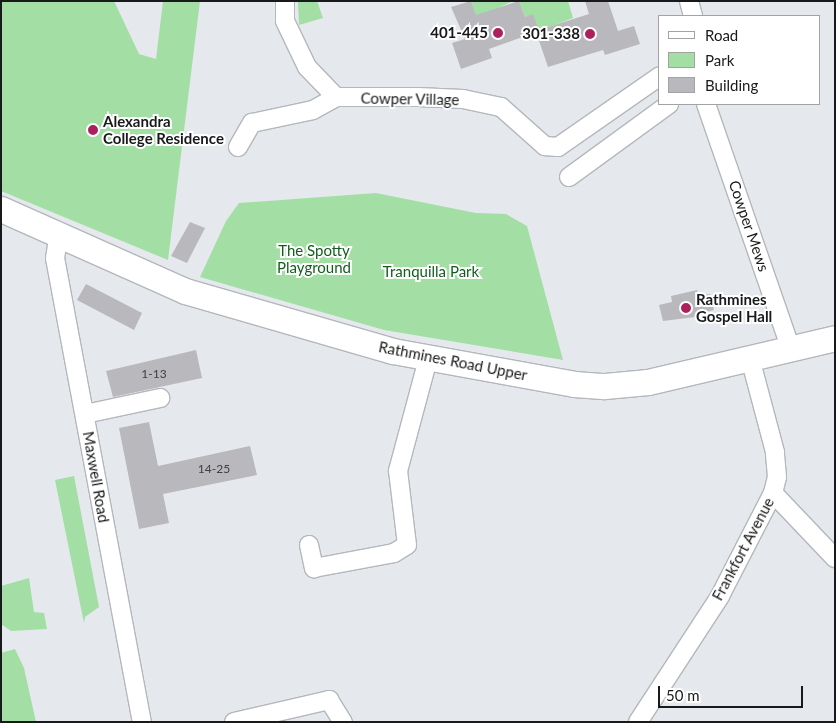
<!DOCTYPE html>
<html>
<head>
<meta charset="utf-8">
<style>
	body { margin:0 }
	#map { position:relative; width:836px; height:723px; overflow:hidden; background:#e5e9ed; font-family:Lato,sans-serif }
	div>[style] { position:absolute }
	.green>* { inset:0; background:#a3dfa4 }
	.building>* { inset:0; background:#b9b8bc }
	.roads { filter:drop-shadow(1px 0 #b4b7bb) drop-shadow(-1px 0 #b4b7bb) drop-shadow(0 1px #b4b7bb) drop-shadow(0 -1px #b4b7bb) }
	.minor>* { height:18px; margin:-9px; padding:0 9px; transform-origin:9px; border-radius:9px; background:#fff }
	.secondary>* { height:25px; margin:-12.5px; padding:0 12.5px; transform-origin:12.5px; border-radius:12.5px; background:#fff }
	.dots>* { width:14px; height:14px; translate:-50% -50%; box-sizing:border-box; border:2px solid #fff; border-radius:50% }
	span { translate:-50% -50%; white-space:nowrap; text-align:center; line-height:1.15; -webkit-text-stroke:4px #fff; paint-order:stroke }
	.number-label { font-size:12px; color:#404142 }
	.number-label span { -webkit-text-stroke-width:0 }
	.poi-label { font-size:15px; color:#18191a; font-weight:700 }
	.right { translate:-100% -50%; text-align:right }
	.left { translate:0 -50%; text-align:left }
	.street-label { font-size:15px; color:#18191a }
	.park-label { font-size:15px; color:#115e1c }
	.frame { position:absolute; inset:0; border:2px solid #18191a; pointer-events:none }
	.legend { position:absolute; left:658px; top:15px; width:162px; height:90px; box-sizing:border-box; background:#fff; border:1px solid #a3a3a3; margin:0; padding:6px 9px; list-style:none; font-size:15px; color:#18191a }
	.legend li { display:flex; align-items:center; gap:10px; height:25px }
	.legend b { width:25px; border:1px solid #a3a3a3 }
	.scale { position:absolute; left:658px; top:686px; width:145px; height:22px; box-sizing:border-box; border:2px solid #18191a; border-top:0; padding-left:6px; font-size:15px; line-height:18px; white-space:nowrap; color:#18191a; -webkit-text-stroke:4px #fff; paint-order:stroke }
</style>
</head>
<body>
<div id="map">
	<div class="green">
		<div style="clip-path:polygon(1px 1px,114px 1px,139px 54px,156px 59px,163px 1px,200px 1px,168px 260px,1px 191px)"></div>
		<div style="clip-path:polygon(298px 1px,317px 1px,323px 18px,299px 25px)"></div>
		<div style="clip-path:polygon(471px 1px,513px 1px,477px 18px)"></div>
		<div style="clip-path:polygon(519px 1px,568px 1px,573px 18px,539px 31px,533px 15px,525px 17px)"></div>
		<div style="clip-path:polygon(376px 193px,476px 213px,506px 214px,527px 226px,563px 360px,384px 330px,200px 277px,226px 221px,239px 203px)"></div>
		<div style="clip-path:polygon(74px 476px,99px 607px,85px 617px,84px 623px,55px 480px)"></div>
		<div style="clip-path:polygon(29px 578px,34px 612px,44px 613px,47px 629px,11px 631px,1px 624px,1px 586px)"></div>
		<div style="clip-path:polygon(15px 649px,24px 668px,36px 722px,1px 722px,1px 653px)"></div>
	</div>
	<div class="building">
		<div style="clip-path:polygon(471px 1px,476px 15px,519px 1px,525px 17px,533px 14px,539px 30px,589px 14px,585px 1px,608px 1px,618px 31px,634px 26px,640px 44px,605px 55px,603px 50px,548px 67px,536px 32px,489px 49px,492px 58px,461px 69px,452px 43px,465px 39px,451px 7px)"></div>
		<div style="clip-path:polygon(190px 222px,205px 228px,187px 263px,171px 256px)"></div>
		<div style="clip-path:polygon(86px 284px,142px 313px,134px 330px,77px 300px)"></div>
		<div style="clip-path:polygon(697px 290px,698px 296px,710px 294px,714px 310px,702px 313px,703px 316px,663px 321px,659px 305px,672px 302px,671px 296px)"></div>
		<div style="clip-path:polygon(196px 350px,202px 378px,113px 397px,106px 371px)"></div>
		<div style="clip-path:polygon(149px 422px,158px 466px,250px 446px,257px 475px,163px 494px,169px 523px,139px 529px,119px 428px)"></div>
	</div>
	<div class="roads">
		<div class="minor">
			<div style="left:285px;top:1px;width:20px;rotate:90deg"></div>
			<div style="left:285px;top:21px;width:51px;rotate:64.4deg"></div>
			<div style="left:307px;top:67px;width:42px;rotate:46deg"></div>
			<div style="left:689px;top:1px;width:16px;rotate:75deg"></div>
			<div style="left:706px;top:104px;width:259px;rotate:70.9deg"></div>
			<div style="left:238px;top:147px;width:28px;rotate:-60deg"></div>
			<div style="left:252px;top:123px;width:62px;rotate:-12deg"></div>
			<div style="left:313px;top:110px;width:26px;rotate:-29deg"></div>
			<div style="left:336px;top:97px;width:82px"></div>
			<div style="left:418px;top:97px;width:45px;rotate:2.5deg"></div>
			<div style="left:463px;top:99px;width:39px;rotate:12deg"></div>
			<div style="left:501px;top:107px;width:59px;rotate:41.6deg"></div>
			<div style="left:545px;top:146px;width:13px;rotate:4deg"></div>
			<div style="left:558px;top:147px;width:124px;rotate:-34.8deg"></div>
			<div style="left:569px;top:177px;width:124px;rotate:-36.1deg"></div>
			<div style="left:59px;top:233px;width:25px;rotate:99deg"></div>
			<div style="left:55px;top:258px;width:472px;rotate:79.4deg"></div>
			<div style="left:85px;top:414px;width:77px;rotate:-12deg"></div>
			<div style="left:773px;top:493px;width:90px;rotate:46.4deg"></div>
			<div style="left:309px;top:545px;width:24px;rotate:78deg"></div>
			<div style="left:314px;top:568px;width:81px;rotate:-10.6deg"></div>
			<div style="left:394px;top:553px;width:15px;rotate:-32deg"></div>
			<div style="left:407px;top:545px;width:75px;rotate:-96.9deg"></div>
			<div style="left:398px;top:471px;width:116px;rotate:-75deg"></div>
			<div style="left:234px;top:722px;width:98px;rotate:-13deg"></div>
			<div style="left:329px;top:700px;width:26px;rotate:58deg"></div>
			<div style="left:638px;top:722px;width:150px;rotate:-56.9deg"></div>
			<div style="left:720px;top:596px;width:116px;rotate:-62.8deg"></div>
			<div style="left:773px;top:493px;width:16px;rotate:-76deg"></div>
			<div style="left:777px;top:477px;width:25px;rotate:-95deg"></div>
			<div style="left:775px;top:452px;width:97px;rotate:-104.9deg"></div>
		</div>
		<div class="secondary">
			<div style="left:1px;top:209px;width:201px;rotate:24deg"></div>
			<div style="left:185px;top:291px;width:216px;rotate:16.1deg"></div>
			<div style="left:393px;top:351px;width:184px;rotate:10.3deg"></div>
			<div style="left:574px;top:384px;width:31px;rotate:4deg"></div>
			<div style="left:605px;top:386px;width:43px;rotate:-5.3deg"></div>
			<div style="left:648px;top:382px;width:192px;rotate:-13.2deg"></div>
		</div>
	</div>
	<div class="dots">
		<div style="left:498px;top:33px;background:#ad205e"></div>
		<div style="left:590px;top:34px;background:#ad205e"></div>
		<div style="left:93px;top:130px;background:#ad205e"></div>
		<div style="left:686px;top:308px;background:#ad205e"></div>
	</div>
	<div class="number-label">
		<span style="left:154px;top:374px">1-13</span>
		<span style="left:214px;top:469px">14-25</span>
	</div>
	<div class="poi-label">
		<span class="right" style="left:488px;top:33px">401-445</span>
		<span class="right" style="left:580px;top:34px">301-338</span>
		<span class="left" style="left:103px;top:130px">Alexandra<br>College Residence</span>
		<span class="left" style="left:696px;top:308px">Rathmines<br>Gospel Hall</span>
	</div>
	<div class="street-label">
		<span style="left:410px;top:99px;rotate:1deg">Cowper Village</span>
		<span style="left:749px;top:226px;rotate:71deg">Cowper Mews</span>
		<span style="left:453px;top:361px;rotate:11deg">Rathmines Road Upper</span>
		<span style="left:96px;top:477px;rotate:80deg">Maxwell Road</span>
		<span style="left:743px;top:549px;rotate:-62deg">Frankfort Avenue</span>
	</div>
	<div class="park-label">
		<span style="left:314px;top:259px">The Spotty<br>Playground</span>
		<span style="left:431px;top:272px">Tranquilla Park</span>
	</div>
	<div class="frame"></div>
	<ul class="legend">
	<li><b style="height:6px;background:#fff"></b>Road</li>
	<li><b style="height:14px;background:#a3dfa4"></b>Park</li>
	<li><b style="height:14px;background:#b9b8bc"></b>Building</li>
	</ul>
	<div class="scale">50 m</div>
</div>
</body>
</html>
